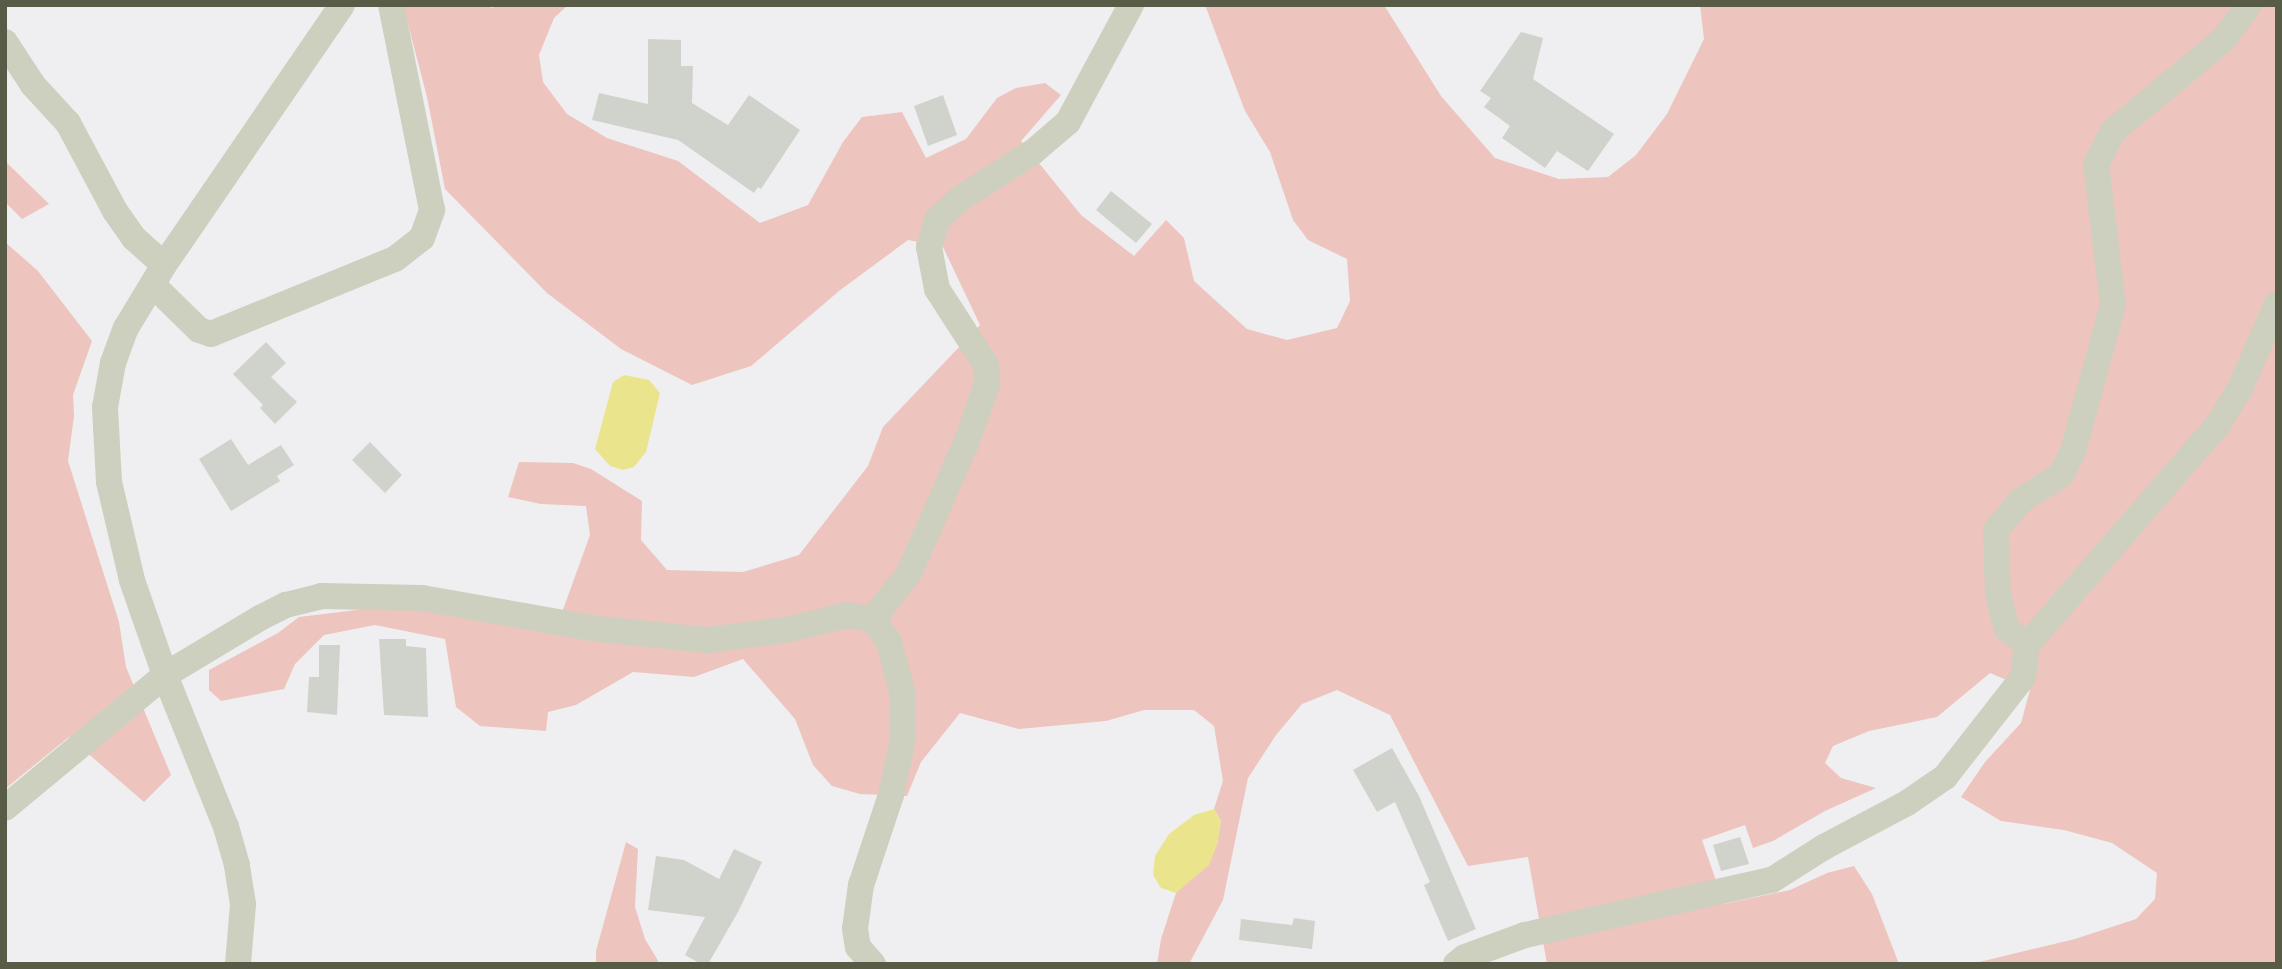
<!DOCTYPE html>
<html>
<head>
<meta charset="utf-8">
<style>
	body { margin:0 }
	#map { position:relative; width:2282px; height:969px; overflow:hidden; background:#efeff1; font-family:"PT Sans",sans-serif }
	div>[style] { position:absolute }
	.green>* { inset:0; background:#eec4be }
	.water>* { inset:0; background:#eae58c }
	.building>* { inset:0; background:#d0d3cb }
	.minor>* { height:26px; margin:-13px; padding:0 13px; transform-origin:13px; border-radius:13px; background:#cdd0bf }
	span { translate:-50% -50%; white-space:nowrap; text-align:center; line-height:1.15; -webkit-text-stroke:5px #fff; paint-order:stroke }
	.frame { position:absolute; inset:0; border:7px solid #585c47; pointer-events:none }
</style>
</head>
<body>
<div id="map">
	<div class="green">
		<div style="clip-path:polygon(403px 5px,485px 5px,493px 8px,496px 5px,568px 5px,554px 18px,539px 55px,543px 82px,567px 114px,607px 138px,678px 161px,760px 223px,808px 205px,843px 142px,862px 117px,902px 112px,926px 158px,966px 139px,997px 98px,1016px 88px,1045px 83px,1061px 95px,1021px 141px,1081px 215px,1134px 256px,1166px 220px,1184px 238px,1194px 281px,1247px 329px,1287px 340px,1337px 328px,1350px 301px,1347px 259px,1308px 240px,1293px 220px,1270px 152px,1245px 111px,1205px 5px,1384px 5px,1441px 96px,1495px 158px,1559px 179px,1608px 177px,1636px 155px,1667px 114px,1704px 39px,1700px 5px,2277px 5px,2277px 964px,1971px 964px,2075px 939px,2136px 919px,2155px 899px,2157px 873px,2112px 843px,2064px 830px,2001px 821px,1961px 797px,1985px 762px,2021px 723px,2030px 690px,1990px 673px,1937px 717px,1869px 731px,1833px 746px,1825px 763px,1841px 778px,1876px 788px,1825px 811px,1773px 841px,1753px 848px,1745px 825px,1702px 840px,1724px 904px,1790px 890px,1827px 873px,1854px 866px,1872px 894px,1899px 964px,1547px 964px,1528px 857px,1468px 866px,1390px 715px,1337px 690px,1302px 704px,1276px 735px,1248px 778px,1223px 900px,1189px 964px,1157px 964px,1161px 939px,1176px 893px,1217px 845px,1221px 821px,1214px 809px,1223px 781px,1214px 726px,1194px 710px,1144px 710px,1106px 721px,1019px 729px,960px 713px,921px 762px,907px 796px,860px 794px,832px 786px,813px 765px,795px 719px,743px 659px,694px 677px,633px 672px,576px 705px,548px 712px,546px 731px,480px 726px,456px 707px,445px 639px,375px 625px,324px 635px,295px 664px,284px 689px,221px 701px,209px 690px,209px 670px,278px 633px,299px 617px,406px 604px,556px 629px,590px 535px,586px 506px,541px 504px,508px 497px,519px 462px,573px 463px,591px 469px,642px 501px,641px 540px,667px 570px,743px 572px,799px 555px,868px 466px,883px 427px,980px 325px,943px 247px,908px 240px,839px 291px,751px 366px,692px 385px,621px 349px,547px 293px,445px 189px,427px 97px)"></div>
		<div style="clip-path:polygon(5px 161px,49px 204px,22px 219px,5px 202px)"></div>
		<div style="clip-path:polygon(5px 242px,38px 271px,92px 341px,73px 395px,74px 416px,68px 461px,119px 622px,126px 667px,171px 775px,144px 802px,69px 737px,5px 789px)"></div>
		<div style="clip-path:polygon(626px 842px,638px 849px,635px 907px,645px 939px,660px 964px,596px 964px,596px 951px)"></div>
	</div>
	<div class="water">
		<div style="clip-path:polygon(624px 375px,649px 380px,660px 393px,646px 452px,634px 467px,623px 470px,610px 466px,595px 449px,613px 382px)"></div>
		<div style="clip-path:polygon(1214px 809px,1221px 821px,1217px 845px,1209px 865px,1176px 893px,1161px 888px,1153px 875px,1155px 856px,1169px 834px,1194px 815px)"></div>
	</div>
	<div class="building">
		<div style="clip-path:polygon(1521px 32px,1543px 38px,1533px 79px,1614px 134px,1588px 171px,1557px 151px,1545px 168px,1502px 138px,1510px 126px,1484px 107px,1491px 98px,1480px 91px)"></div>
		<div style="clip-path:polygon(648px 39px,681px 40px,681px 66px,693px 66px,692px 103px,728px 125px,749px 95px,800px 130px,761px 189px,758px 187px,754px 193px,678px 140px,592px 120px,599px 93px,648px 104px)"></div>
		<div style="clip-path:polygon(943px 95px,957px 135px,928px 146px,914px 106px)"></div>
		<div style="clip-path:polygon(1111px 191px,1152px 224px,1136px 243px,1096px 210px)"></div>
		<div style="clip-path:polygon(266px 342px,286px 363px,271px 377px,297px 402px,275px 424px,260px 408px,263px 405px,233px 374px)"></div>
		<div style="clip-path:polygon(231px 439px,248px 465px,281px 445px,294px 465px,277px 476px,280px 481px,231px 511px,199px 459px)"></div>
		<div style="clip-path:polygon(370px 442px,402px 475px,385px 493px,352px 460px)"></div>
		<div style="clip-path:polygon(379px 639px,406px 639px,406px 646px,426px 648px,428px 717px,384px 715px)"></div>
		<div style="clip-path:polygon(319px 645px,340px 645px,337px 715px,307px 712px,309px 677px,319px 677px)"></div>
		<div style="clip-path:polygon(1392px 748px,1419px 796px,1476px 929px,1448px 941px,1424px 885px,1430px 882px,1395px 802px,1377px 812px,1353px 770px)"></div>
		<div style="clip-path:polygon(1740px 837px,1749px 864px,1721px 871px,1713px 845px)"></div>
		<div style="clip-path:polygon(734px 849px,762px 862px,738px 912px,708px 964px,701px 964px,685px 955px,705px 917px,648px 910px,656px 856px,684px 860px,719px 879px)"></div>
		<div style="clip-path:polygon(1294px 918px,1315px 921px,1312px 949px,1239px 940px,1241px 919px,1292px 925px)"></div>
	</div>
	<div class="minor">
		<div style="left:5px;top:42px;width:51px;rotate:56.9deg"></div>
		<div style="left:33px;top:85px;width:52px;rotate:47.4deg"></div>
		<div style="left:68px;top:123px;width:100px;rotate:61.9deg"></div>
		<div style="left:115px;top:211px;width:33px;rotate:55deg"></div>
		<div style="left:134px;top:238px;width:40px;rotate:42deg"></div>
		<div style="left:153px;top:285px;width:64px;rotate:44.4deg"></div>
		<div style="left:199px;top:330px;width:13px;rotate:18deg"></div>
		<div style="left:211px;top:334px;width:199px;rotate:-22.2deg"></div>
		<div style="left:395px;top:259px;width:34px;rotate:-38deg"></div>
		<div style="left:422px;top:238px;width:30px;rotate:-70deg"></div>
		<div style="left:432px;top:210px;width:209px;rotate:-101.3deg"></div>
		<div style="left:873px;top:619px;width:58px;rotate:-52deg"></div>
		<div style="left:909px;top:573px;width:144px;rotate:-66.3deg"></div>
		<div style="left:967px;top:441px;width:60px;rotate:-70.7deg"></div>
		<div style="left:987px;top:384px;width:19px;rotate:-93deg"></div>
		<div style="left:986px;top:365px;width:90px;rotate:-122.8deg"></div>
		<div style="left:937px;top:289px;width:43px;rotate:-100.8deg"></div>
		<div style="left:929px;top:247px;width:28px;rotate:-73deg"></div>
		<div style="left:937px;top:220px;width:33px;rotate:-43deg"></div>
		<div style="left:961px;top:198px;width:85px;rotate:-32.6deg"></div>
		<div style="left:1033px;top:152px;width:46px;rotate:-40.6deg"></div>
		<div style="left:1068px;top:122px;width:133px;rotate:-61.7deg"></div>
		<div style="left:2027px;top:645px;width:26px;rotate:-141deg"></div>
		<div style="left:2007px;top:629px;width:35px;rotate:-105deg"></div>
		<div style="left:1998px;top:595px;width:65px;rotate:-91.8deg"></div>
		<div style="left:1996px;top:530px;width:38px;rotate:-50deg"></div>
		<div style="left:2020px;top:501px;width:49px;rotate:-32.4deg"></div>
		<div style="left:2061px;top:475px;width:27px;rotate:-63deg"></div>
		<div style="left:2073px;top:451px;width:151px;rotate:-74.7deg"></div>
		<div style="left:2113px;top:305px;width:141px;rotate:-96.9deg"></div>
		<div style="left:2096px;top:165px;width:37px;rotate:-64deg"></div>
		<div style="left:2112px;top:132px;width:146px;rotate:-39.7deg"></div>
		<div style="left:2224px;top:39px;width:42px;rotate:-53.7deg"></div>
		<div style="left:5px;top:808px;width:208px;rotate:-39.7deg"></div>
		<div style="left:165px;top:675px;width:111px;rotate:-31deg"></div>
		<div style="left:260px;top:618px;width:29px;rotate:-27deg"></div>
		<div style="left:286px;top:605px;width:36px;rotate:-14deg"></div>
		<div style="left:321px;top:596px;width:101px;rotate:1.1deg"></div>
		<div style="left:422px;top:598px;width:179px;rotate:10deg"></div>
		<div style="left:598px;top:629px;width:112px;rotate:5.7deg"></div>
		<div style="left:709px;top:640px;width:82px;rotate:-7.7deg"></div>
		<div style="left:790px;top:629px;width:59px;rotate:-13.8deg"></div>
		<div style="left:847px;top:615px;width:26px;rotate:9deg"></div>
		<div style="left:873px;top:619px;width:28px;rotate:55deg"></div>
		<div style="left:889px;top:642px;width:55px;rotate:75.2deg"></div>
		<div style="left:903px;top:695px;width:44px;rotate:90deg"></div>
		<div style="left:903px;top:739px;width:57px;rotate:102.1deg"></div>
		<div style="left:891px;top:795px;width:95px;rotate:108.4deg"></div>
		<div style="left:861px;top:885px;width:44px;rotate:97.8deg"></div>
		<div style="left:855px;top:929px;width:18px;rotate:81deg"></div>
		<div style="left:858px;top:947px;width:23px;rotate:49deg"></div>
		<div style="left:238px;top:964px;width:60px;rotate:-85.2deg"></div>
		<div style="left:243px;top:904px;width:39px;rotate:-99deg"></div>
		<div style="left:237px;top:865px;width:40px;rotate:-106deg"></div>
		<div style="left:226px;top:827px;width:164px;rotate:-111.9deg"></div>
		<div style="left:165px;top:675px;width:101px;rotate:-109.2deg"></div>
		<div style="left:132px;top:580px;width:101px;rotate:-103.2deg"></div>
		<div style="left:109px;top:482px;width:75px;rotate:-93.1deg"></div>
		<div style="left:105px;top:407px;width:45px;rotate:-79.7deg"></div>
		<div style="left:113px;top:363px;width:37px;rotate:-70deg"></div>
		<div style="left:126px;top:328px;width:74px;rotate:-58.9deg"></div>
		<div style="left:164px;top:265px;width:315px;rotate:-55.6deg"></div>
		<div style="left:1456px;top:964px;width:11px;rotate:-38deg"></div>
		<div style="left:1465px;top:957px;width:64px;rotate:-20.1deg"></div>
		<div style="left:1525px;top:935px;width:253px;rotate:-12.6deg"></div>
		<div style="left:1772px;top:880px;width:62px;rotate:-32.4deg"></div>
		<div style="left:1824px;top:847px;width:94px;rotate:-27.9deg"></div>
		<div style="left:1907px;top:803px;width:46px;rotate:-34.4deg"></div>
		<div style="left:1945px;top:777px;width:127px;rotate:-52deg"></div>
		<div style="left:2023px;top:677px;width:32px;rotate:-83deg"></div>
		<div style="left:2027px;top:645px;width:294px;rotate:-49.1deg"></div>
		<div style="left:2219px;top:423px;width:41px;rotate:-59deg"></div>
		<div style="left:2240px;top:388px;width:92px;rotate:-66.2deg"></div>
	</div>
	<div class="frame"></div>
</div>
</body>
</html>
